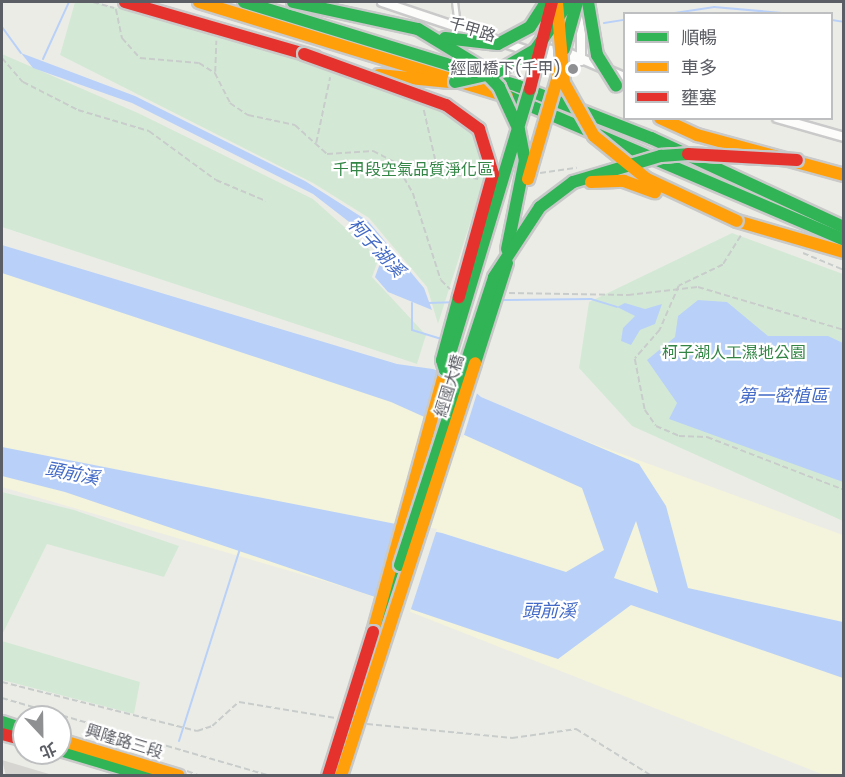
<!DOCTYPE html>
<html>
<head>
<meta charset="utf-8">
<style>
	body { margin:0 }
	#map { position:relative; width:845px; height:777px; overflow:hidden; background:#ecece7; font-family:Poppins,"Noto Sans TC",sans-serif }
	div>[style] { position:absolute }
	.green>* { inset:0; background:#d4e9d5 }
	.sand>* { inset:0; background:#f4f3db }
	.water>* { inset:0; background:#b9d1f8 }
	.pier>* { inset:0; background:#ecece7 }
	.stream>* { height:2px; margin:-1px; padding:0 1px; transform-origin:1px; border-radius:1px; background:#b9d1f8 }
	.building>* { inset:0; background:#d6d5d1 }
	.path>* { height:1.5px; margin-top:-0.75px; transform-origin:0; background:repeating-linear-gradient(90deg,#c8cdcb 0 6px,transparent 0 9px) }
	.roads { filter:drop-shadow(2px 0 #c9cac9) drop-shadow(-2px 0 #c9cac9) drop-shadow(0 2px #c9cac9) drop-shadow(0 -2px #c9cac9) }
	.lane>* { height:4px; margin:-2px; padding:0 2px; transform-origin:2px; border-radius:2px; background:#fcfcfb }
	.street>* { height:8px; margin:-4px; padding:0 4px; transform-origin:4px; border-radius:4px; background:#fcfcfb }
	.fast>* { height:12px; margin:-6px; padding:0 6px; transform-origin:6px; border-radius:6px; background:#30b455 }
	.slow>* { height:12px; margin:-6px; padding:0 6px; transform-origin:6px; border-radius:6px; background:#ff9f0a }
	.jam>* { height:12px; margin:-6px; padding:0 6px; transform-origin:6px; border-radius:6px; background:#e5322d }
	.bridges { filter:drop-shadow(2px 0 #c7c8c8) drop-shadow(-2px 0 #c7c8c8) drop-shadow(0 2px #c7c8c8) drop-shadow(0 -2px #c7c8c8) }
	.fast-bridge>* { height:12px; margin:-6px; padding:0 6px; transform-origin:6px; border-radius:6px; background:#30b455 }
	.slow-bridge>* { height:12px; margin:-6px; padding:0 6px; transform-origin:6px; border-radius:6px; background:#ff9f0a }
	.jam-bridge>* { height:12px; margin:-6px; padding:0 6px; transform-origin:6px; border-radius:6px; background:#e5322d }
	.dots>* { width:16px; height:16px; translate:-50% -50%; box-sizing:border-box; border:3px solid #fff; border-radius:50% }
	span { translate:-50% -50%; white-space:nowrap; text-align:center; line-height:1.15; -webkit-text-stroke:4.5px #fff; paint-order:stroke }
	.street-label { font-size:16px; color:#5c5e65 }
	.poi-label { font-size:16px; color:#5c5e65 }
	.right { translate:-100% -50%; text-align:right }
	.park-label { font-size:16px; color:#328545 }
	.water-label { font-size:18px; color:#426ac6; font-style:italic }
	.frame { position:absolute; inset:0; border:3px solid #5c5e65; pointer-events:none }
	.legend { position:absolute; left:623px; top:12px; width:210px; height:108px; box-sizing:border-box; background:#fff; border:2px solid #bebfc1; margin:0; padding:8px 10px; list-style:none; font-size:18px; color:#5c5e65 }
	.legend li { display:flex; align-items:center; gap:12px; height:30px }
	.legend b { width:30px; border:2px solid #bebfc1 }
	.north { position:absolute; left:12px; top:705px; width:60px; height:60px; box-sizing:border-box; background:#fff; border:2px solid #bebfc1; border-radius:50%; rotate:158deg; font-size:16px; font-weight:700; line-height:24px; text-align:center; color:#5c5e65 }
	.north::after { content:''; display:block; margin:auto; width:21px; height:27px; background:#8e9092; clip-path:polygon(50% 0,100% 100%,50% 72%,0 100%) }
</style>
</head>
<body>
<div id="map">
	<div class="green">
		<div style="clip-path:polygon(75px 2px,95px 2px,301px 56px,440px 106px,476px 136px,487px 170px,438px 324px,427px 287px,369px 218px,313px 183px,60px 55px)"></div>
		<div style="clip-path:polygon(2px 54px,138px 113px,313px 199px,379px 258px,372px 277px,426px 335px,417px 364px,2px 227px)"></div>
		<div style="clip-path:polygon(732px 233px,843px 274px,843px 521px,632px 426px,579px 368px,589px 302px)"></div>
		<div style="clip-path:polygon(2px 492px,74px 510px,179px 546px,164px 577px,47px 544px,2px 635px)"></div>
		<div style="clip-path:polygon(2px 641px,140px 682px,134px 714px,2px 680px)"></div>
	</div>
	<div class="sand">
		<div style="clip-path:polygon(2px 245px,425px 382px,843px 535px,843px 775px,824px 775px,355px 590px,2px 487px)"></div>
	</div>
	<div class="water">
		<div style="clip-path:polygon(21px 53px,135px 96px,305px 181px,368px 221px,424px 288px,432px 310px,388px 292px,375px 277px,382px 258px,357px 228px,313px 194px,132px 103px,33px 68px)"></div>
		<div style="clip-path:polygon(evenodd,2px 245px,397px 364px,433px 369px,461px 379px,481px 397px,639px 464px,666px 506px,688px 588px,843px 622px,843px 678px,631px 605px,558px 659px,65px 492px,2px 476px,2px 447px,442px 533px,566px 572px,604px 550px,582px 488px,391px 402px,2px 273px,2px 245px,636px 521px,658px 592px,658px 593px,614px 578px,636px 521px)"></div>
		<div style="clip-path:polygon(698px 300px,727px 302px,768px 336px,828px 336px,843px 343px,843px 482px,669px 419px,677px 403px,647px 360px,675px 337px,678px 316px)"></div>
		<div style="clip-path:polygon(625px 303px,645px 309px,662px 304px,655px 324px,640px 330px,631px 345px,621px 341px,623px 328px,635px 316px,617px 307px)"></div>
	</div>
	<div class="pier">
		<div style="clip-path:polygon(442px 369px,478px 390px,463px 438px,426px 421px)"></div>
		<div style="clip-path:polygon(398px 522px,437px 529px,410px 612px,376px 600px)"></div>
	</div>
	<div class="stream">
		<div style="left:668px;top:14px;width:47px;rotate:-8.7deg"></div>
		<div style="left:714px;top:7px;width:80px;rotate:5deg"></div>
		<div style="left:832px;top:20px;width:12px;rotate:9deg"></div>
		<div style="left:604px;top:23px;width:20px;rotate:-9deg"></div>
		<div style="left:2px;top:27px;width:32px;rotate:54deg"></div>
		<div style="left:43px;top:59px;width:63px;rotate:-65.5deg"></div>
		<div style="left:499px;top:300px;width:92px;rotate:-0.6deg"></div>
		<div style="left:591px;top:299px;width:27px;rotate:17deg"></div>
		<div style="left:412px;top:303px;width:27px;rotate:90deg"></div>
		<div style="left:412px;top:330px;width:30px;rotate:17deg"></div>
		<div style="left:427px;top:303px;width:25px;rotate:-2deg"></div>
		<div style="left:179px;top:741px;width:201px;rotate:-72.4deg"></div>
	</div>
	<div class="building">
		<div style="clip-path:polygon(2px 760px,49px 774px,49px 776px,6px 776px)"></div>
	</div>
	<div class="path">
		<div style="left:93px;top:2px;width:22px;rotate:16deg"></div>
		<div style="left:116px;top:9px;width:30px;rotate:78deg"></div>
		<div style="left:122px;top:38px;width:27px;rotate:48deg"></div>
		<div style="left:140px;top:58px;width:59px;rotate:4.8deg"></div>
		<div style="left:199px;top:63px;width:19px;rotate:32deg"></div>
		<div style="left:215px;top:73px;width:34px;rotate:63deg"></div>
		<div style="left:230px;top:103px;width:22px;rotate:34deg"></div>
		<div style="left:248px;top:115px;width:48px;rotate:12deg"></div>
		<div style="left:295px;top:125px;width:43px;rotate:42.2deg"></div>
		<div style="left:327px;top:154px;width:46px;rotate:-3.7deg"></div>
		<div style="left:373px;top:151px;width:25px;rotate:27deg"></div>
		<div style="left:395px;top:162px;width:36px;rotate:-2deg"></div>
		<div style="left:2px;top:58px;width:32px;rotate:49deg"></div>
		<div style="left:23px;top:82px;width:62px;rotate:27deg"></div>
		<div style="left:78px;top:110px;width:74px;rotate:16.5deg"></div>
		<div style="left:149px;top:131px;width:83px;rotate:36.2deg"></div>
		<div style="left:216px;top:180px;width:54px;rotate:22.8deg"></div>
		<div style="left:215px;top:72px;width:31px;rotate:-88deg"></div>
		<div style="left:424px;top:110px;width:63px;rotate:77.1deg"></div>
		<div style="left:438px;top:171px;width:41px;rotate:11.3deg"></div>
		<div style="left:316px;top:143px;width:67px;rotate:-78deg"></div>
		<div style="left:395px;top:162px;width:36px;rotate:60deg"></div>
		<div style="left:413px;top:193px;width:91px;rotate:72.2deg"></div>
		<div style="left:441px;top:280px;width:13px;rotate:45deg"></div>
		<div style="left:540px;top:173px;width:37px;rotate:-8deg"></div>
		<div style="left:741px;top:236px;width:34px;rotate:122deg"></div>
		<div style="left:723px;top:265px;width:49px;rotate:154.5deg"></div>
		<div style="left:679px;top:286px;width:48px;rotate:113.4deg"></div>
		<div style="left:660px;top:330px;width:38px;rotate:131deg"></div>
		<div style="left:635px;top:359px;width:52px;rotate:78.9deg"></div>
		<div style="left:645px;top:410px;width:19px;rotate:55deg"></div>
		<div style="left:656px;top:426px;width:25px;rotate:23deg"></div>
		<div style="left:679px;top:436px;width:28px;rotate:2deg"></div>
		<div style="left:707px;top:437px;width:147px;rotate:21.1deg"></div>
		<div style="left:803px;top:253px;width:44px;rotate:22.5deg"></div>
		<div style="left:509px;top:293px;width:119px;rotate:1deg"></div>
		<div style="left:628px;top:295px;width:70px;rotate:-6.5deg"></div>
		<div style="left:698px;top:287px;width:152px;rotate:16.4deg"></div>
		<div style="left:2px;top:682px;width:201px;rotate:14.1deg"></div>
		<div style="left:197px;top:731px;width:16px;rotate:-18deg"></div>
		<div style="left:212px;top:726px;width:36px;rotate:-42deg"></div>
		<div style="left:239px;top:702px;width:98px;rotate:9.4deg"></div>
		<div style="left:2px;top:698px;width:279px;rotate:16.2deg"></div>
		<div style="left:367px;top:724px;width:146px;rotate:5.5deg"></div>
		<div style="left:512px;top:738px;width:65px;rotate:-8deg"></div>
		<div style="left:576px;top:729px;width:89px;rotate:31.7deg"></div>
		<div style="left:154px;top:757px;width:14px;rotate:-69deg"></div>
		<div style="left:187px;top:771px;width:15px;rotate:20deg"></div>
	</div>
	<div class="roads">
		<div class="lane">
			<div style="left:455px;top:2px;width:23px;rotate:83deg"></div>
		</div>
		<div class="street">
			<div style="left:382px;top:2px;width:167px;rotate:18.5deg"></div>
			<div style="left:540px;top:55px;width:41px;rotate:8.3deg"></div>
			<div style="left:581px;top:8px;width:53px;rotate:90deg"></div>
			<div style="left:535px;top:47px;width:34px;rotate:10deg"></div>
			<div style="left:568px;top:53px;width:61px;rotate:23.2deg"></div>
			<div style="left:777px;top:118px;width:70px;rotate:15.8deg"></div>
		</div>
		<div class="fast">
			<div style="left:244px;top:2px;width:287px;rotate:17deg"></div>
			<div style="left:518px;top:86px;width:143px;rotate:21.4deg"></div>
			<div style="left:651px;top:138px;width:213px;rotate:24.8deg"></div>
			<div style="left:507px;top:96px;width:366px;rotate:23.1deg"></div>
			<div style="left:373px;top:632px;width:22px;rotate:-54deg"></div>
			<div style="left:386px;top:614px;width:51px;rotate:-74.1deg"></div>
			<div style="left:2px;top:722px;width:23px;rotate:18deg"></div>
			<div style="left:60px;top:750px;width:92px;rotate:16.5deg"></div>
		</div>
		<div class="slow">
			<div style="left:199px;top:2px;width:322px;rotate:17deg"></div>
			<div style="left:379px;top:75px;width:71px;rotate:5.6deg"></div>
			<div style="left:660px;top:118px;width:41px;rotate:24.7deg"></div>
			<div style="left:697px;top:135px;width:152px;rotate:15.2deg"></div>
			<div style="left:737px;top:221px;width:111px;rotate:16.2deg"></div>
			<div style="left:373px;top:632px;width:272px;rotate:-74.6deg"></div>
			<div style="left:60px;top:740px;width:124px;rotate:16.8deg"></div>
		</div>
		<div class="jam">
			<div style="left:125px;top:2px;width:198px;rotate:16.1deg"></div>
			<div style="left:2px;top:734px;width:23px;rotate:15deg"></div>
		</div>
	</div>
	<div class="bridges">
		<div class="fast-bridge">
			<div style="left:293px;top:2px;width:128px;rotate:12.2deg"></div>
			<div style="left:418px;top:29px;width:71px;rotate:31.2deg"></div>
			<div style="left:479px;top:66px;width:29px;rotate:46deg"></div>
			<div style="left:499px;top:87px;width:47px;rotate:65.1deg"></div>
			<div style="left:519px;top:130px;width:31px;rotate:79deg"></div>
			<div style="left:525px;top:160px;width:91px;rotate:101.4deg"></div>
			<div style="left:588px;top:2px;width:54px;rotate:80.4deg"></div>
			<div style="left:597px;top:55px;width:36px;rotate:58deg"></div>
			<div style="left:445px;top:38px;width:53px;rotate:6.5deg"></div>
			<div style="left:498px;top:44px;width:36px;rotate:-28deg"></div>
			<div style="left:530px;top:27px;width:30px;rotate:-57deg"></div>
			<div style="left:564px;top:49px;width:49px;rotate:-74.5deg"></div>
			<div style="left:455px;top:82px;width:41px;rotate:-12.7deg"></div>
			<div style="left:495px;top:73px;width:46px;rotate:-29.9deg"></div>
			<div style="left:535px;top:50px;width:59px;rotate:-54.7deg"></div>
			<div style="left:475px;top:363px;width:105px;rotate:-72.3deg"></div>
			<div style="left:445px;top:370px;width:294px;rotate:-73.2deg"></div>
			<div style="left:445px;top:370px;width:10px;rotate:-107deg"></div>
			<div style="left:442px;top:360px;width:65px;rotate:-74.9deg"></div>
			<div style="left:400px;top:565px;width:303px;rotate:-71.9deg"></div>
			<div style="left:494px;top:277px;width:84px;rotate:-56.7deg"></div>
			<div style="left:540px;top:207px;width:41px;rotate:-37.1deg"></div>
			<div style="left:573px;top:182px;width:92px;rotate:-16.5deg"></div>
			<div style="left:661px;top:156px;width:27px;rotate:-4deg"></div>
		</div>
		<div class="slow-bridge">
			<div style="left:557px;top:2px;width:81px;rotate:85.1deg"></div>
			<div style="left:564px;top:83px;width:61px;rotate:60.5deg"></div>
			<div style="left:594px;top:136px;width:68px;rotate:39.1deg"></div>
			<div style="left:647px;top:179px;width:99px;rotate:25deg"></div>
			<div style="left:528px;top:179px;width:118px;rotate:-73.7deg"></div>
			<div style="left:591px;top:182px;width:33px;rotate:-2deg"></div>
			<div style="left:624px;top:181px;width:33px;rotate:20deg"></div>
			<div style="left:341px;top:776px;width:434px;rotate:-72deg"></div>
		</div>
		<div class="jam-bridge">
			<div style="left:304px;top:54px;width:151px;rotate:19.8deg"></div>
			<div style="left:446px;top:105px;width:41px;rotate:36deg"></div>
			<div style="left:479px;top:129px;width:47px;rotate:72.7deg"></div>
			<div style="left:493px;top:174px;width:128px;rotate:105.5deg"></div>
			<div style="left:530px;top:89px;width:90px;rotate:-75.8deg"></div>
			<div style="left:688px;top:154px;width:109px;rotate:3.2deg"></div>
			<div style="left:328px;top:776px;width:151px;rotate:-72.6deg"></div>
		</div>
	</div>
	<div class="dots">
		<div style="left:573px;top:69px;background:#8e9092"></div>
	</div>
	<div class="street-label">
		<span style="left:472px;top:30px;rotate:17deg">千甲路</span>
		<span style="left:450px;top:386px;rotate:-73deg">經國大橋</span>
		<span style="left:124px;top:742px;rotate:17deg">興隆路三段</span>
	</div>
	<div class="poi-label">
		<span class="right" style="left:561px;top:69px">經國橋下(千甲)</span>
	</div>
	<div class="park-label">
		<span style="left:413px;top:170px">千甲段空氣品質淨化區</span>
		<span style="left:734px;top:353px">柯子湖人工濕地公園</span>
	</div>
	<div class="water-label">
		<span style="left:376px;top:248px;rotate:47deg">柯子湖溪</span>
		<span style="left:783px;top:396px">第一密植區</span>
		<span style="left:72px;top:474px;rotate:11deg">頭前溪</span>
		<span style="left:549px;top:611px">頭前溪</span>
	</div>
	<div class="frame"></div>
	<ul class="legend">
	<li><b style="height:8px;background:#30b455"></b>順暢</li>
	<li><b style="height:8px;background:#ff9f0a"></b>車多</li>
	<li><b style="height:8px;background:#e5322d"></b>壅塞</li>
	</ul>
	<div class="north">北</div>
</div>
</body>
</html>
